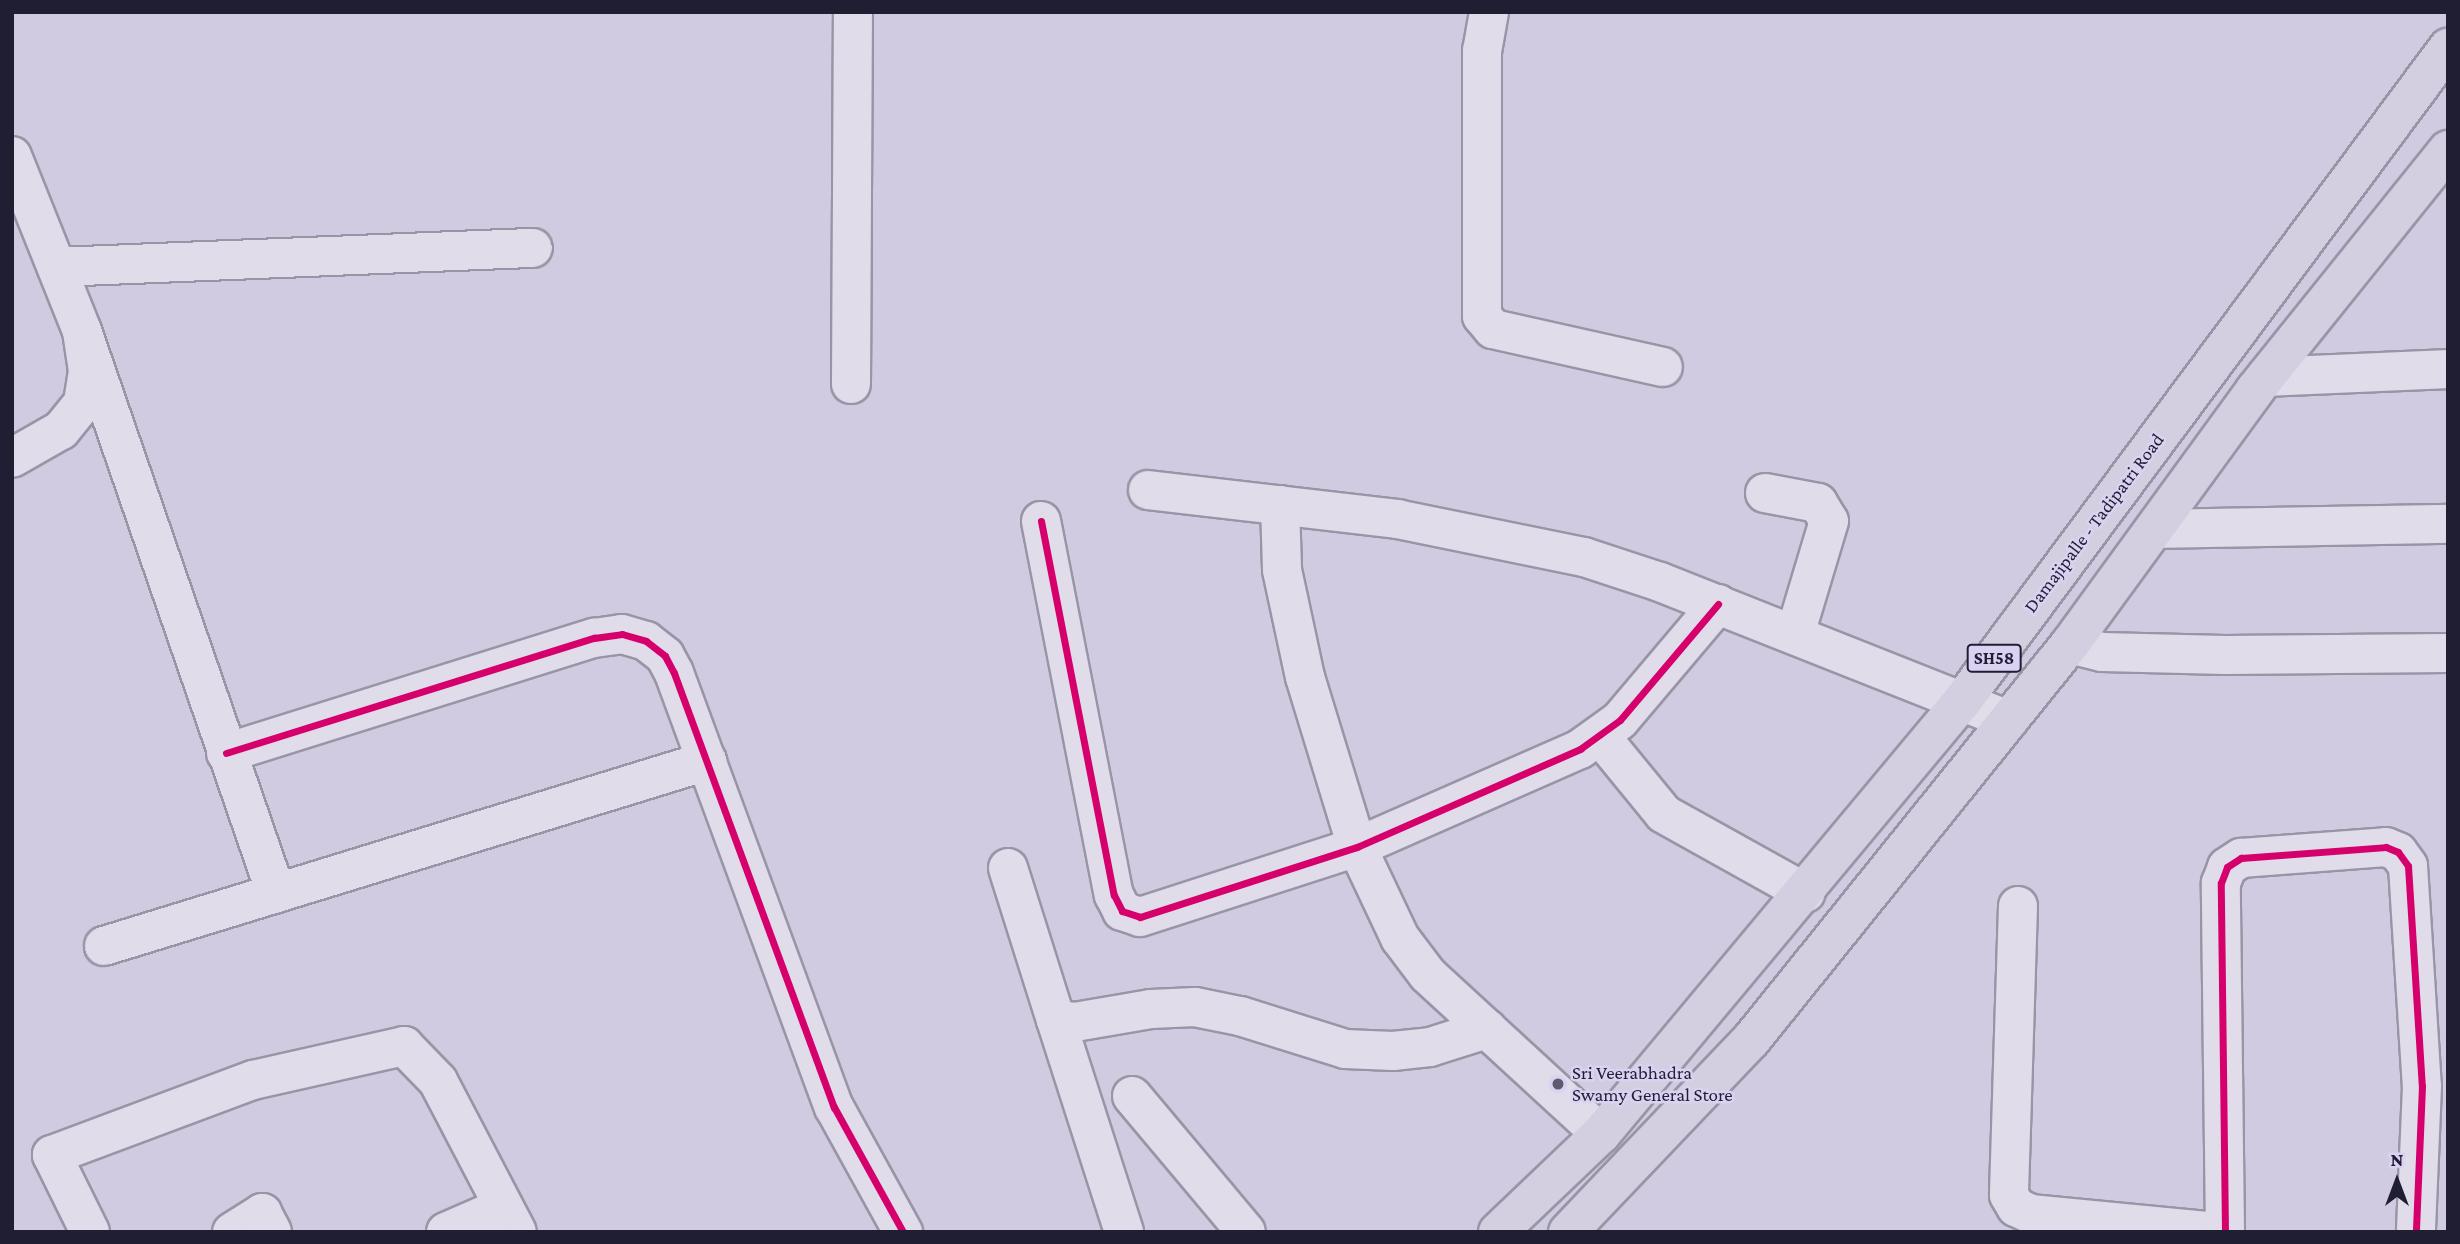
<!DOCTYPE html>
<html>
<head>
<meta charset="utf-8">
<style>
	body { margin:0 }
	#map { position:relative; width:2460px; height:1244px; overflow:hidden; background:#d1cbe1; font-family:"Crimson Pro",serif }
	div>[style] { position:absolute }
	.roads { filter:drop-shadow(2px 0 #9895a6) drop-shadow(-2px 0 #9895a6) drop-shadow(0 2px #9895a6) drop-shadow(0 -2px #9895a6) }
	.minor>* { height:38px; margin:-19px; padding:0 19px; transform-origin:19px; border-radius:19px; background:#e0dcea }
	.major>* { height:38px; margin:-19px; padding:0 19px; transform-origin:19px; border-radius:19px; background:#d3cee0 }
	.cycleway>* { height:7px; margin:-3.5px; padding:0 3.5px; transform-origin:3.5px; border-radius:3.5px; background:#d6006c }
	.dots>* { width:19px; height:19px; translate:-50% -50%; box-sizing:border-box; border:4px solid #dbd2f2; border-radius:50% }
	span { translate:-50% -50%; white-space:nowrap; text-align:center; line-height:1.15; -webkit-text-stroke:5px #dbd2f2; paint-order:stroke }
	.shield-label span { padding:2px 5px; background:#dbd2f2; border:2px solid; border-radius:5px; -webkit-text-stroke-width:0 }
	.shield-label { font-size:18px; color:#1f1e33; font-weight:700 }
	.street-label { font-size:19px; color:#1f1e33 }
	.poi-label { font-size:19px; color:#1f1e33 }
	.left { translate:0 -50%; text-align:left }
	.frame { position:absolute; inset:0; border:14px solid #1f1e33; pointer-events:none }
	.north { position:absolute; left:2362px; top:1146px; width:70px; height:70px; -webkit-text-stroke:5px #dbd2f2; paint-order:stroke; rotate:0deg; font-size:19px; font-weight:700; line-height:28px; text-align:center; color:#1f1e33 }
	.north::after { content:''; display:block; margin:auto; width:24px; height:32px; background:#1f1e33; clip-path:polygon(50% 0,100% 100%,50% 72%,0 100%) }
</style>
</head>
<body>
<div id="map">
	<div class="roads">
		<div class="minor">
			<div style="left:1489px;top:12px;width:39px;rotate:100deg"></div>
			<div style="left:1482px;top:50px;width:266px;rotate:90deg"></div>
			<div style="left:1482px;top:316px;width:17px;rotate:50deg"></div>
			<div style="left:1493px;top:329px;width:174px;rotate:12.6deg"></div>
			<div style="left:12px;top:156px;width:188px;rotate:68.2deg"></div>
			<div style="left:82px;top:331px;width:40px;rotate:81.5deg"></div>
			<div style="left:88px;top:371px;width:32px;rotate:99deg"></div>
			<div style="left:83px;top:403px;width:35px;rotate:129deg"></div>
			<div style="left:61px;top:430px;width:56px;rotate:150.3deg"></div>
			<div style="left:57px;top:267px;width:476px;rotate:-2.3deg"></div>
			<div style="left:82px;top:331px;width:595px;rotate:70.96deg"></div>
			<div style="left:2266px;top:377px;width:182px;rotate:-2.5deg"></div>
			<div style="left:851px;top:384px;width:372px;rotate:-89.7deg"></div>
			<div style="left:1148px;top:490px;width:251px;rotate:6.6deg"></div>
			<div style="left:1397px;top:519px;width:191px;rotate:11.5deg"></div>
			<div style="left:1584px;top:557px;width:80px;rotate:18.2deg"></div>
			<div style="left:1660px;top:582px;width:375px;rotate:21.6deg"></div>
			<div style="left:1765px;top:493px;width:54px;rotate:10.7deg"></div>
			<div style="left:1818px;top:503px;width:21px;rotate:59deg"></div>
			<div style="left:1829px;top:521px;width:118px;rotate:106.7deg"></div>
			<div style="left:1280px;top:505px;width:65px;rotate:88.2deg"></div>
			<div style="left:1282px;top:570px;width:109px;rotate:77.9deg"></div>
			<div style="left:1305px;top:677px;width:178px;rotate:73deg"></div>
			<div style="left:1357px;top:847px;width:101px;rotate:64.7deg"></div>
			<div style="left:1400px;top:938px;width:46px;rotate:52.9deg"></div>
			<div style="left:1428px;top:975px;width:235px;rotate:42.6deg"></div>
			<div style="left:1041px;top:521px;width:381px;rotate:79deg"></div>
			<div style="left:1114px;top:895px;width:18px;rotate:63deg"></div>
			<div style="left:1122px;top:911px;width:19px;rotate:18deg"></div>
			<div style="left:1140px;top:917px;width:228px;rotate:-17.9deg"></div>
			<div style="left:1357px;top:847px;width:244px;rotate:-23.7deg"></div>
			<div style="left:1580px;top:749px;width:49px;rotate:-35.9deg"></div>
			<div style="left:1620px;top:720px;width:152px;rotate:-49.8deg"></div>
			<div style="left:2156px;top:529px;width:292px;rotate:-1deg"></div>
			<div style="left:2070px;top:644px;width:33px;rotate:14deg"></div>
			<div style="left:2102px;top:652px;width:123px;rotate:1.4deg"></div>
			<div style="left:2225px;top:655px;width:223px;rotate:-0.5deg"></div>
			<div style="left:1601px;top:737px;width:99px;rotate:50.7deg"></div>
			<div style="left:1664px;top:814px;width:162px;rotate:29.1deg"></div>
			<div style="left:226px;top:753px;width:386px;rotate:-17.4deg"></div>
			<div style="left:594px;top:638px;width:28px;rotate:-8deg"></div>
			<div style="left:622px;top:634px;width:25px;rotate:16deg"></div>
			<div style="left:646px;top:641px;width:24px;rotate:38deg"></div>
			<div style="left:665px;top:656px;width:19px;rotate:62deg"></div>
			<div style="left:674px;top:673px;width:463px;rotate:69.8deg"></div>
			<div style="left:834px;top:1107px;width:143px;rotate:61.1deg"></div>
			<div style="left:1008px;top:868px;width:159px;rotate:72.5deg"></div>
			<div style="left:1056px;top:1020px;width:19px;rotate:6deg"></div>
			<div style="left:1075px;top:1022px;width:77px;rotate:-9.7deg"></div>
			<div style="left:1151px;top:1009px;width:44px;rotate:-2.6deg"></div>
			<div style="left:1195px;top:1007px;width:46px;rotate:11.3deg"></div>
			<div style="left:1240px;top:1016px;width:110px;rotate:17.4deg"></div>
			<div style="left:1345px;top:1049px;width:48px;rotate:2.4deg"></div>
			<div style="left:1393px;top:1051px;width:37px;rotate:-6deg"></div>
			<div style="left:1430px;top:1047px;width:60px;rotate:-17.5deg"></div>
			<div style="left:2018px;top:906px;width:289px;rotate:91.8deg"></div>
			<div style="left:2009px;top:1195px;width:14px;rotate:60deg"></div>
			<div style="left:2016px;top:1207px;width:17px;rotate:25deg"></div>
			<div style="left:2031px;top:1214px;width:189px;rotate:5.5deg"></div>
			<div style="left:104px;top:946px;width:631px;rotate:-17.06deg"></div>
			<div style="left:1056px;top:1020px;width:223px;rotate:72.2deg"></div>
			<div style="left:1132px;top:1096px;width:177px;rotate:50deg"></div>
			<div style="left:90px;top:1232px;width:86px;rotate:-116.3deg"></div>
			<div style="left:52px;top:1155px;width:215px;rotate:-20.5deg"></div>
			<div style="left:253px;top:1080px;width:155px;rotate:-12.7deg"></div>
			<div style="left:404px;top:1046px;width:49px;rotate:45.8deg"></div>
			<div style="left:438px;top:1081px;width:170px;rotate:62.4deg"></div>
			<div style="left:232px;top:1232px;width:36px;rotate:-32deg"></div>
			<div style="left:262px;top:1213px;width:21px;rotate:62deg"></div>
			<div style="left:446px;top:1232px;width:62px;rotate:-23.7deg"></div>
			<div style="left:2225px;top:1232px;width:349px;rotate:-90.7deg"></div>
			<div style="left:2221px;top:883px;width:17px;rotate:-69deg"></div>
			<div style="left:2227px;top:867px;width:17px;rotate:-33deg"></div>
			<div style="left:2241px;top:858px;width:145px;rotate:-4.3deg"></div>
			<div style="left:2386px;top:847px;width:13px;rotate:23deg"></div>
			<div style="left:2398px;top:852px;width:17px;rotate:54deg"></div>
			<div style="left:2408px;top:866px;width:220px;rotate:86.4deg"></div>
			<div style="left:2422px;top:1086px;width:146px;rotate:92.4deg"></div>
		</div>
		<div class="major">
			<div style="left:1498px;top:1232px;width:142px;rotate:-43.6deg"></div>
			<div style="left:1601px;top:1134px;width:565px;rotate:-50.17deg"></div>
			<div style="left:1963px;top:700px;width:813px;rotate:-53.36deg"></div>
			<div style="left:1568px;top:1232px;width:265px;rotate:-46.4deg"></div>
			<div style="left:1751px;top:1040px;width:509px;rotate:-51.15deg"></div>
			<div style="left:2070px;top:644px;width:314px;rotate:-53.9deg"></div>
			<div style="left:2255px;top:390px;width:308px;rotate:-51.2deg"></div>
		</div>
	</div>
	<div class="cycleway">
		<div style="left:1041px;top:521px;width:381px;rotate:79deg"></div>
		<div style="left:1114px;top:895px;width:18px;rotate:63deg"></div>
		<div style="left:1122px;top:911px;width:19px;rotate:18deg"></div>
		<div style="left:1140px;top:917px;width:228px;rotate:-17.9deg"></div>
		<div style="left:1357px;top:847px;width:244px;rotate:-23.7deg"></div>
		<div style="left:1580px;top:749px;width:49px;rotate:-35.9deg"></div>
		<div style="left:1620px;top:720px;width:152px;rotate:-49.8deg"></div>
		<div style="left:226px;top:753px;width:386px;rotate:-17.4deg"></div>
		<div style="left:594px;top:638px;width:28px;rotate:-8deg"></div>
		<div style="left:622px;top:634px;width:25px;rotate:16deg"></div>
		<div style="left:646px;top:641px;width:24px;rotate:38deg"></div>
		<div style="left:665px;top:656px;width:19px;rotate:62deg"></div>
		<div style="left:674px;top:673px;width:463px;rotate:69.8deg"></div>
		<div style="left:834px;top:1107px;width:143px;rotate:61.1deg"></div>
		<div style="left:2225px;top:1232px;width:349px;rotate:-90.7deg"></div>
		<div style="left:2221px;top:883px;width:17px;rotate:-69deg"></div>
		<div style="left:2227px;top:867px;width:17px;rotate:-33deg"></div>
		<div style="left:2241px;top:858px;width:145px;rotate:-4.3deg"></div>
		<div style="left:2386px;top:847px;width:13px;rotate:23deg"></div>
		<div style="left:2398px;top:852px;width:17px;rotate:54deg"></div>
		<div style="left:2408px;top:866px;width:220px;rotate:86.4deg"></div>
		<div style="left:2422px;top:1086px;width:146px;rotate:92.4deg"></div>
	</div>
	<div class="dots">
		<div style="left:1558px;top:1084px;background:#5d5b70"></div>
	</div>
	<div class="shield-label">
		<span style="left:1994px;top:658px">SH58</span>
	</div>
	<div class="street-label">
		<span style="left:2094px;top:523px;rotate:-53deg">Damajipalle - Tadipatri Road</span>
	</div>
	<div class="poi-label">
		<span class="left" style="left:1572px;top:1084px">Sri Veerabhadra<br>Swamy General Store</span>
	</div>
	<div class="frame"></div>
	<div class="north">N</div>
</div>
</body>
</html>
